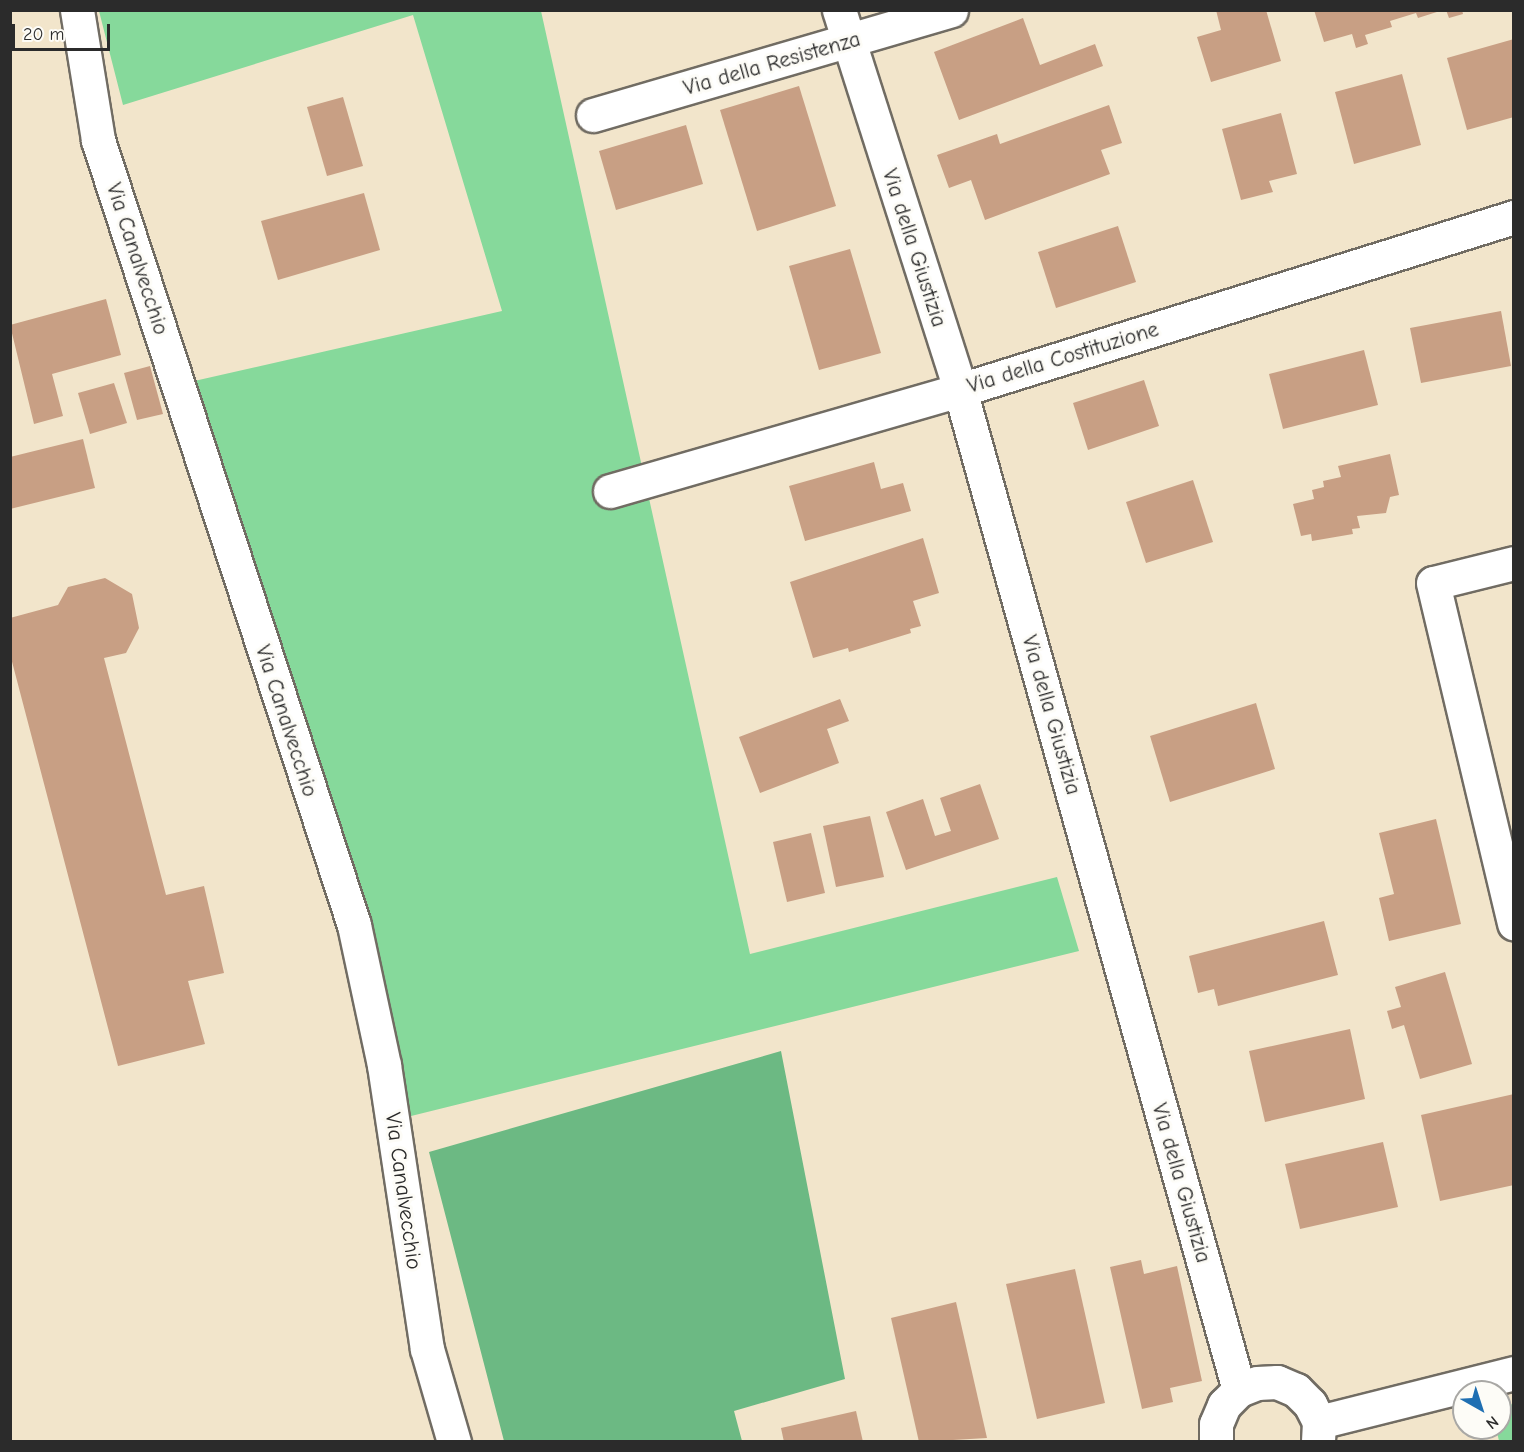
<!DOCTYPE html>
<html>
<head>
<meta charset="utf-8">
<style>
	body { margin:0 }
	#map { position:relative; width:1524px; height:1452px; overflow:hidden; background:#f2e5cb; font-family:"Comic Neue",sans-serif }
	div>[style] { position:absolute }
	.green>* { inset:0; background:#86d99b }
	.forest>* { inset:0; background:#6cb983 }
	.building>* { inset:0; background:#c89f84 }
	.roads { filter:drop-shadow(2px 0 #716c63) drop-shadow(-2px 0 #716c63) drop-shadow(0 2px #716c63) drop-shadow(0 -2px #716c63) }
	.street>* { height:33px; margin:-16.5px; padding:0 16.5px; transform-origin:16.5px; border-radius:16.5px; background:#fff }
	span { translate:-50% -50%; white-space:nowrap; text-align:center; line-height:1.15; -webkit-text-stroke:6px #fdfcf7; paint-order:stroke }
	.street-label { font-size:22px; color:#2b2b2b }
	.frame { position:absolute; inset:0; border:12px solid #2b2b2b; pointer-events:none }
	.north { position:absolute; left:1452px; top:1380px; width:60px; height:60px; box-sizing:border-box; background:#fdfcf7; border:2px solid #a9a8a5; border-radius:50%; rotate:141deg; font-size:16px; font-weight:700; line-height:24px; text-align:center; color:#2b2b2b }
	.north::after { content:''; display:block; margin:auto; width:21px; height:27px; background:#1f6fb2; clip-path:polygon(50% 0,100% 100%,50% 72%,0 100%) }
	.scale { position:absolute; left:12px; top:24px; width:98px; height:27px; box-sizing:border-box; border:3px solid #2b2b2b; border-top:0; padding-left:8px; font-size:18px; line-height:21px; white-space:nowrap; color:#2b2b2b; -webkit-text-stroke:4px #fdfcf7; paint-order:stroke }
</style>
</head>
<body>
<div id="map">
	<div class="green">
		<div style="clip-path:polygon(99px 11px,541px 11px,750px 954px,1057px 877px,1079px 951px,399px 1119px,181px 384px,502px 311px,413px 15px,123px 105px)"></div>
		<div style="clip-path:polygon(1513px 1404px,1513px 1441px,1499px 1441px,1496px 1428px,1500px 1428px,1500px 1407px)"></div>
	</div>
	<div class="forest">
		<div style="clip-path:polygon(781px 1051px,845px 1379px,734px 1411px,742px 1441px,504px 1441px,429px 1152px)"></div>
	</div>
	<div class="building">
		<div style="clip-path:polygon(1216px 10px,1266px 10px,1281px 61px,1211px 82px,1197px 37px,1221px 30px)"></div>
		<div style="clip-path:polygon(1314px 10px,1440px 10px,1440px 11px,1418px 18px,1416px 13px,1390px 21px,1392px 27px,1365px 35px,1368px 44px,1356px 48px,1352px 34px,1324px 42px)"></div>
		<div style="clip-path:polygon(1446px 10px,1462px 10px,1463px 14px,1449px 18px)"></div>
		<div style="clip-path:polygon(1023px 18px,1040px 65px,1095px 44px,1103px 66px,959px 120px,934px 52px)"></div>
		<div style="clip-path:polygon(1514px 39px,1514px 117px,1467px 130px,1447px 58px)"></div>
		<div style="clip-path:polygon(1402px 74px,1421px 145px,1354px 164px,1335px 92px)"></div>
		<div style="clip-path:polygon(799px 86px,836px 206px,757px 231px,720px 110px)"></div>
		<div style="clip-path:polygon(343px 97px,363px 166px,327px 176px,307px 107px)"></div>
		<div style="clip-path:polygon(1109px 105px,1122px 143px,1101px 150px,1110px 174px,985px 220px,971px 180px,949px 188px,937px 155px,997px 134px,1000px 144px)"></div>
		<div style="clip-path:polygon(1281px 113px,1297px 174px,1269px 181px,1273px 192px,1241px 200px,1222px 129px)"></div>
		<div style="clip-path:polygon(686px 125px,703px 184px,616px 210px,599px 151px)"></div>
		<div style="clip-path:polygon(364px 193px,380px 250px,278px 280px,261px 221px)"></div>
		<div style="clip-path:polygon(1118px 226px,1136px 282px,1056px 308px,1038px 252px)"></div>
		<div style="clip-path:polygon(850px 249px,881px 353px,819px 370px,789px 266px)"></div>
		<div style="clip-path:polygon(106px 299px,121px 355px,52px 374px,63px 416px,34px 424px,10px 325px)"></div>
		<div style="clip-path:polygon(1501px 311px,1511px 366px,1421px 383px,1410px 328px)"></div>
		<div style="clip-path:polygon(1364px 350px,1378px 405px,1283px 429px,1269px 374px)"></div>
		<div style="clip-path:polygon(150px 366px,163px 414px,137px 420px,124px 373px)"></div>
		<div style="clip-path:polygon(1144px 380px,1159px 426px,1088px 450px,1073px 403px)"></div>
		<div style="clip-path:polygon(114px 383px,127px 423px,90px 434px,78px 393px)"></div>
		<div style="clip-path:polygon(83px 439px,95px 488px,10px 509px,10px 457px)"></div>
		<div style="clip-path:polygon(1390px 454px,1399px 495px,1390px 497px,1386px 513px,1357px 516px,1360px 528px,1352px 529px,1353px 534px,1312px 541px,1311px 534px,1301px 536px,1293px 504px,1314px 499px,1312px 490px,1324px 487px,1323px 481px,1341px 477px,1338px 466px)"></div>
		<div style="clip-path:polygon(874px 462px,881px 489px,903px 483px,911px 511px,805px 541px,789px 486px)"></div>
		<div style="clip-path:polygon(1193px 480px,1213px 542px,1146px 563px,1126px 502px)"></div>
		<div style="clip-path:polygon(923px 538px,939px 593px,913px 601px,921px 626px,910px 629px,911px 633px,849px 652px,848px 648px,813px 658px,790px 582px)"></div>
		<div style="clip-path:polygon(105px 578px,132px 594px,139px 628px,126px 653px,104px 658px,166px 895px,204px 886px,224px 973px,188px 981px,205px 1044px,118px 1066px,10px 654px,10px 618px,58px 605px,68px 587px)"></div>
		<div style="clip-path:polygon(840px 699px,849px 721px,827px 729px,839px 763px,760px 793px,739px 737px)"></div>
		<div style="clip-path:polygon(1256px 703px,1275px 769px,1170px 802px,1150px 736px)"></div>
		<div style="clip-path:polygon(980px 784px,999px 839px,906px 870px,886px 812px,923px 799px,935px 836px,951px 831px,940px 798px)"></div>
		<div style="clip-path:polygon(870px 816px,884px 877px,836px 887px,823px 826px)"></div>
		<div style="clip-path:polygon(1436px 819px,1461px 924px,1389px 941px,1379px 898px,1394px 894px,1379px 833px)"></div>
		<div style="clip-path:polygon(811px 833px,825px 893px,787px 902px,773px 842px)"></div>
		<div style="clip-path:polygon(1324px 921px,1338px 975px,1218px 1006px,1214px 989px,1198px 993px,1189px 956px)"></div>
		<div style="clip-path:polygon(1445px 972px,1472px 1064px,1420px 1079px,1404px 1025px,1392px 1029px,1387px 1011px,1401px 1007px,1395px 987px)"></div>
		<div style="clip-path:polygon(1350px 1029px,1365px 1099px,1265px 1122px,1249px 1051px)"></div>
		<div style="clip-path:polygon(1514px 1094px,1514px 1185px,1440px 1201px,1421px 1115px)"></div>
		<div style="clip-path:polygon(1383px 1142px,1398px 1207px,1300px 1229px,1285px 1164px)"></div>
		<div style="clip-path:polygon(1141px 1260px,1144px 1274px,1177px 1266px,1202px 1381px,1170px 1388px,1173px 1402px,1142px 1409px,1110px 1267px)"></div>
		<div style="clip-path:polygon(1075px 1269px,1105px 1403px,1037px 1419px,1006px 1284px)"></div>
		<div style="clip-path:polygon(956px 1302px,987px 1438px,919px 1442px,891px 1318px)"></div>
		<div style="clip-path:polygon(856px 1411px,863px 1442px,784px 1442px,781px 1428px)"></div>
	</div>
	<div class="roads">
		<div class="street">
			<div style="left:77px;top:10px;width:132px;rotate:80.8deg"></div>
			<div style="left:98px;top:140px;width:826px;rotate:71.94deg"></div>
			<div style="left:354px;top:925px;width:143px;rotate:77.9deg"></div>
			<div style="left:384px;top:1065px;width:287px;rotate:81.4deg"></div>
			<div style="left:427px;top:1349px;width:97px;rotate:73.8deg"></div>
			<div style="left:839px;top:10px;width:399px;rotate:72.3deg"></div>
			<div style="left:960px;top:390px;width:1038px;rotate:74.41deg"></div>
			<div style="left:593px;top:115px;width:373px;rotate:-16.3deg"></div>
			<div style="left:610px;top:491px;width:364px;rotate:-16.1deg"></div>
			<div style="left:960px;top:390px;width:580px;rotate:-17.34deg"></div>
			<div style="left:1514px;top:563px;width:83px;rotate:166.1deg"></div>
			<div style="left:1433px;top:583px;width:350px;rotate:76.6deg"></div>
			<div style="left:1319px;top:1422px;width:201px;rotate:-14.1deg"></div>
			<div style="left:1216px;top:1442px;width:18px;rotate:-90deg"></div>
			<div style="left:1216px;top:1424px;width:21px;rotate:-67deg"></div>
			<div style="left:1224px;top:1405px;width:21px;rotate:-45deg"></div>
			<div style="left:1239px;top:1390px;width:19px;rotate:-21deg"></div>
			<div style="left:1257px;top:1383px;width:20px;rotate:-3deg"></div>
			<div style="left:1277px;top:1382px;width:21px;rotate:23deg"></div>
			<div style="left:1296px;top:1390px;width:20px;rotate:45deg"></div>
			<div style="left:1310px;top:1404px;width:20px;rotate:63deg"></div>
			<div style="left:1319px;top:1422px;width:20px;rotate:93deg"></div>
		</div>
	</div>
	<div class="street-label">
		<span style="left:772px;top:64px;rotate:-16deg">Via della Resistenza</span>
		<span style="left:914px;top:248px;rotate:72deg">Via della Giustizia</span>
		<span style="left:137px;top:259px;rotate:72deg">Via Canalvecchio</span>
		<span style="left:1063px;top:358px;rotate:-17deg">Via della Costituzione</span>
		<span style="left:1051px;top:715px;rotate:74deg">Via della Giustizia</span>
		<span style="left:286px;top:721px;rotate:72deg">Via Canalvecchio</span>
		<span style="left:1181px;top:1183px;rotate:74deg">Via della Giustizia</span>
		<span style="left:403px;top:1191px;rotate:82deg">Via Canalvecchio</span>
	</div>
	<div class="frame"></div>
	<div class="north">N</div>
	<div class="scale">20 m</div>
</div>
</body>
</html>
